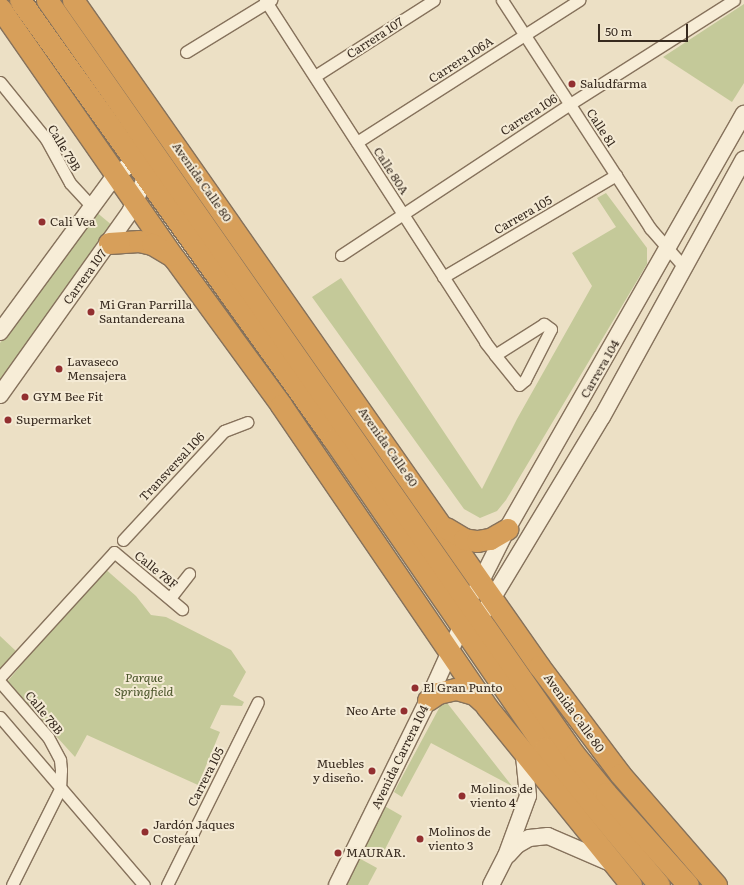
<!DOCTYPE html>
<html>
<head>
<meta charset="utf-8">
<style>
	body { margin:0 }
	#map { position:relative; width:744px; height:885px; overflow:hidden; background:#ece0c5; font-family:Literata,serif }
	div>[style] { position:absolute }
	.green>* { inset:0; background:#c4c999 }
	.roads { filter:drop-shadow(1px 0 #86725c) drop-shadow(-1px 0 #86725c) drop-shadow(0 1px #86725c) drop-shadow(0 -1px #86725c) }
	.street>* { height:11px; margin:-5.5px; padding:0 5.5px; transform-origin:5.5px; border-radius:5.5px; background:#f7edd7 }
	.secondary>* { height:16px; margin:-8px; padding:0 8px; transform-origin:8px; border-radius:8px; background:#f7edd7 }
	.highway>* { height:21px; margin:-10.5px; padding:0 10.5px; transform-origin:10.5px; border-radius:10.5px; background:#d79f5a }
	.dots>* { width:11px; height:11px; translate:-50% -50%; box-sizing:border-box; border:2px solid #f4ead4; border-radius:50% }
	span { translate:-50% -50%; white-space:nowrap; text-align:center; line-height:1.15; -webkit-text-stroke:4px #f4ead4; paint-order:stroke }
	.street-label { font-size:12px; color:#372a1f }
	.poi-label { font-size:12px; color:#372a1f }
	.left { translate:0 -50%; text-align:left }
	.right { translate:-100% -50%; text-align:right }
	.park-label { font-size:12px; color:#475227; font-style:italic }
	.scale { position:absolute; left:598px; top:24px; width:90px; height:18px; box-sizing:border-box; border:2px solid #372a1f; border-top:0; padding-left:5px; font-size:12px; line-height:14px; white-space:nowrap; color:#372a1f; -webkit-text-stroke:3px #f4ead4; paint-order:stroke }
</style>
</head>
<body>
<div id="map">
	<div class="green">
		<div style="clip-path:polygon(744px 4px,744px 83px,732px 102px,663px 57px)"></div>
		<div style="clip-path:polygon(606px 193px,647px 248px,647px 264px,506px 500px,497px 511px,480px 518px,464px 509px,312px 297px,341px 278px,482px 489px,517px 419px,592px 286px,572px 253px,616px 227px,597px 198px)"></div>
		<div style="clip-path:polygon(95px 211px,113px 226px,0 382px,0 343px)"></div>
		<div style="clip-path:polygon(103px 567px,136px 596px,151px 615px,166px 617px,231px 650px,246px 672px,233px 696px,244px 702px,242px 706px,221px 705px,210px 728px,220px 732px,198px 785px,87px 735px,75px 757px,7px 682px)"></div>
		<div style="clip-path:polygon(0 636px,17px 652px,0 669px)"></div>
		<div style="clip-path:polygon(444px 699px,512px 786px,431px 743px,402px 797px,394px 792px)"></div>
		<div style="clip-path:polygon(381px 804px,402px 816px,380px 859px,359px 848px)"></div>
		<div style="clip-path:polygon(357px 857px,377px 868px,368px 885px,342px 885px)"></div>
	</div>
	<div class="roads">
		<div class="street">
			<div style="left:265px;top:0;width:407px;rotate:57.2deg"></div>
			<div style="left:485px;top:342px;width:16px;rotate:52deg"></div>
			<div style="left:495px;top:355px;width:38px;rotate:51deg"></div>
			<div style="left:519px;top:385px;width:8px;rotate:-40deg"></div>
			<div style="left:525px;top:380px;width:57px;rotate:-63deg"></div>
			<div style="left:551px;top:329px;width:9px;rotate:-144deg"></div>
			<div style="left:544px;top:324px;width:58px;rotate:147.7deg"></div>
			<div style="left:502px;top:0;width:272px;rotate:57deg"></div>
			<div style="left:650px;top:228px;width:52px;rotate:48.9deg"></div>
			<div style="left:186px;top:52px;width:100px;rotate:-31.5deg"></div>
			<div style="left:315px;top:76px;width:141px;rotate:-32.6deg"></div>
			<div style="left:0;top:82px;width:73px;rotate:51.1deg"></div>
			<div style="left:46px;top:139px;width:50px;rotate:61.4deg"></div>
			<div style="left:70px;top:183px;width:33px;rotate:47deg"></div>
			<div style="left:357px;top:142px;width:264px;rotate:-32.6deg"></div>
			<div style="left:341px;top:255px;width:274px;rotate:-33.4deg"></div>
			<div style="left:570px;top:104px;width:194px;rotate:-32.4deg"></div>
			<div style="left:443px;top:277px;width:201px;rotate:-30.5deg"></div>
			<div style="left:123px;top:540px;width:149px;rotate:-47.2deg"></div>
			<div style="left:224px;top:431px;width:25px;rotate:-21deg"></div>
			<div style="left:170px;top:598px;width:31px;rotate:-52deg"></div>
			<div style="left:0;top:677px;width:169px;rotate:-47.6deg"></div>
			<div style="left:114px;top:552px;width:89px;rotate:40deg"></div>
			<div style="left:0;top:682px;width:73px;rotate:48.9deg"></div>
			<div style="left:48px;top:737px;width:26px;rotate:62deg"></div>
			<div style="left:60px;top:760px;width:10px;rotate:84deg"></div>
			<div style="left:61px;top:770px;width:19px;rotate:93deg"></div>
			<div style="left:60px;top:789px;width:107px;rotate:116.6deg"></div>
			<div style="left:0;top:717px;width:221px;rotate:49.4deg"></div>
			<div style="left:167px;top:885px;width:204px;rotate:-63.6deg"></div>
		</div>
		<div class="secondary">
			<div style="left:0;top:332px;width:196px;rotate:-53.7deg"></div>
			<div style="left:116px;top:174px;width:33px;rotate:-33deg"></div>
			<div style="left:0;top:395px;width:224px;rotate:-54.6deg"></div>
			<div style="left:130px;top:212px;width:46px;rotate:-65.7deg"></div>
			<div style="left:476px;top:591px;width:69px;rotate:-63.4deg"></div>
			<div style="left:507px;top:529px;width:478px;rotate:-60.3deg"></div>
			<div style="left:486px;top:609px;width:224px;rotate:-58.9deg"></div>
			<div style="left:602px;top:417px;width:294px;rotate:-61.2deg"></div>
			<div style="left:508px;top:855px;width:13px;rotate:-48deg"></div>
			<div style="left:517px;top:845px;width:14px;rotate:-30deg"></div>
			<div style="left:529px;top:838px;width:19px;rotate:-6deg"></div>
			<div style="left:548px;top:836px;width:71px;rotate:23.3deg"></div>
			<div style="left:337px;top:885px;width:206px;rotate:-63.8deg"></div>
			<div style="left:428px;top:700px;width:90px;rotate:-65.7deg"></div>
			<div style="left:491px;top:885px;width:33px;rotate:-63deg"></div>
			<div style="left:506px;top:856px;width:64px;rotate:-69.9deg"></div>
			<div style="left:528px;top:796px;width:40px;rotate:-95.7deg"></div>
		</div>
		<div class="highway">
			<div style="left:20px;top:0;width:539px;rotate:54.51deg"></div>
			<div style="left:333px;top:439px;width:375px;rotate:55.5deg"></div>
			<div style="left:545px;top:748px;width:178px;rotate:50.2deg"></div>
			<div style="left:47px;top:0;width:920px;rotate:55.05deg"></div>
			<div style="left:574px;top:754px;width:50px;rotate:50.6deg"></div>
			<div style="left:606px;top:793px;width:123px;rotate:48.3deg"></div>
			<div style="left:73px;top:0;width:813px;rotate:55.02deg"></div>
			<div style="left:539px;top:666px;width:135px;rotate:53.1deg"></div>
			<div style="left:620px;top:774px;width:147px;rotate:49.1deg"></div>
			<div style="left:0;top:8px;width:305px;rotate:55.2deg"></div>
			<div style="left:174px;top:258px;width:182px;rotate:53.9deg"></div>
			<div style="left:281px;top:405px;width:366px;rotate:55.7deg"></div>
			<div style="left:487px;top:707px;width:229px;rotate:51deg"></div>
			<div style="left:109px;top:243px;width:30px;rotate:-4deg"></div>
			<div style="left:139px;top:241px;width:13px;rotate:13deg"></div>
			<div style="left:152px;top:244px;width:21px;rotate:31deg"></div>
			<div style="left:446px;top:528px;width:21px;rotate:31deg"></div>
			<div style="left:464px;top:539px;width:13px;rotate:9deg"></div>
			<div style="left:477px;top:541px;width:13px;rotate:-9deg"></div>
			<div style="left:490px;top:539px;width:20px;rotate:-30deg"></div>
			<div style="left:428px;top:700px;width:12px;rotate:-35deg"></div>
			<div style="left:438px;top:693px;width:18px;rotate:-13deg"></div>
			<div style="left:456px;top:689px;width:19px;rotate:16deg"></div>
			<div style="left:474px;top:694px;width:12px;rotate:42deg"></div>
		</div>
	</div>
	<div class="dots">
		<div style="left:572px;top:84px;background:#922f30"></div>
		<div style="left:42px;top:222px;background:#922f30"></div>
		<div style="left:91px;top:312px;background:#922f30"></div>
		<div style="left:59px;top:369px;background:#922f30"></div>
		<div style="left:25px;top:397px;background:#922f30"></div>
		<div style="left:8px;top:420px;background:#922f30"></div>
		<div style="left:415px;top:688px;background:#922f30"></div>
		<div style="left:404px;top:711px;background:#922f30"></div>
		<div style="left:372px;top:771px;background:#922f30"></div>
		<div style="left:462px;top:796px;background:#922f30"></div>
		<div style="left:145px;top:832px;background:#922f30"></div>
		<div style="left:420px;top:839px;background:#922f30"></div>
		<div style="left:338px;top:853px;background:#922f30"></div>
	</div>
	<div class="street-label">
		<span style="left:375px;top:38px;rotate:-33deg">Carrera 107</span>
		<span style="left:461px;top:60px;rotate:-33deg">Carrera 106A</span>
		<span style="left:529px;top:115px;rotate:-33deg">Carrera 106</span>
		<span style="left:601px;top:128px;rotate:57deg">Calle 81</span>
		<span style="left:64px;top:148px;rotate:59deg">Calle 79B</span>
		<span style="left:391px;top:171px;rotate:57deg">Calle 80A</span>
		<span style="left:202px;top:182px;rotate:55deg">Avenida Calle 80</span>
		<span style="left:523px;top:215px;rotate:-30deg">Carrera 105</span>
		<span style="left:85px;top:277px;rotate:-54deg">Carrera 107</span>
		<span style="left:600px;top:369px;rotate:-60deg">Carrera 104</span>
		<span style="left:388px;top:447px;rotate:55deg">Avenida Calle 80</span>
		<span style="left:172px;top:467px;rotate:-47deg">Transversal 106</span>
		<span style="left:156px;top:570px;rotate:39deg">Calle 78F</span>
		<span style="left:44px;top:713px;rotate:51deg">Calle 78B</span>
		<span style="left:574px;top:713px;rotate:54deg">Avenida Calle 80</span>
		<span style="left:400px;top:757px;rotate:-64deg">Avenida Carrera 104</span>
		<span style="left:206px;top:777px;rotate:-63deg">Carrera 105</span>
	</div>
	<div class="poi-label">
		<span class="left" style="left:580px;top:84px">Saludfarma</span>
		<span class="left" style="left:50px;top:222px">Cali Vea</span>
		<span class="left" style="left:99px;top:312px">Mi Gran Parrilla<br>Santandereana</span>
		<span class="left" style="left:67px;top:369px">Lavaseco<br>Mensajera</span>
		<span class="left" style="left:33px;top:397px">GYM Bee Fit</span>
		<span class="left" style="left:16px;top:420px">Supermarket</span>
		<span class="left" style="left:423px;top:688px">El Gran Punto</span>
		<span class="right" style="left:396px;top:711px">Neo Arte</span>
		<span class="right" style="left:364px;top:771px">Muebles<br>y diseño.</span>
		<span class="left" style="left:470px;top:796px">Molinos de<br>viento 4</span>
		<span class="left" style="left:153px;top:832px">Jardón Jaques<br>Costeau</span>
		<span class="left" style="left:428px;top:839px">Molinos de<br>viento 3</span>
		<span class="left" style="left:346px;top:853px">MAURAR.</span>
	</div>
	<div class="park-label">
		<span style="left:144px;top:685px">Parque<br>Springfield</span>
	</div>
	<div class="scale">50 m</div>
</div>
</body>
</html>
